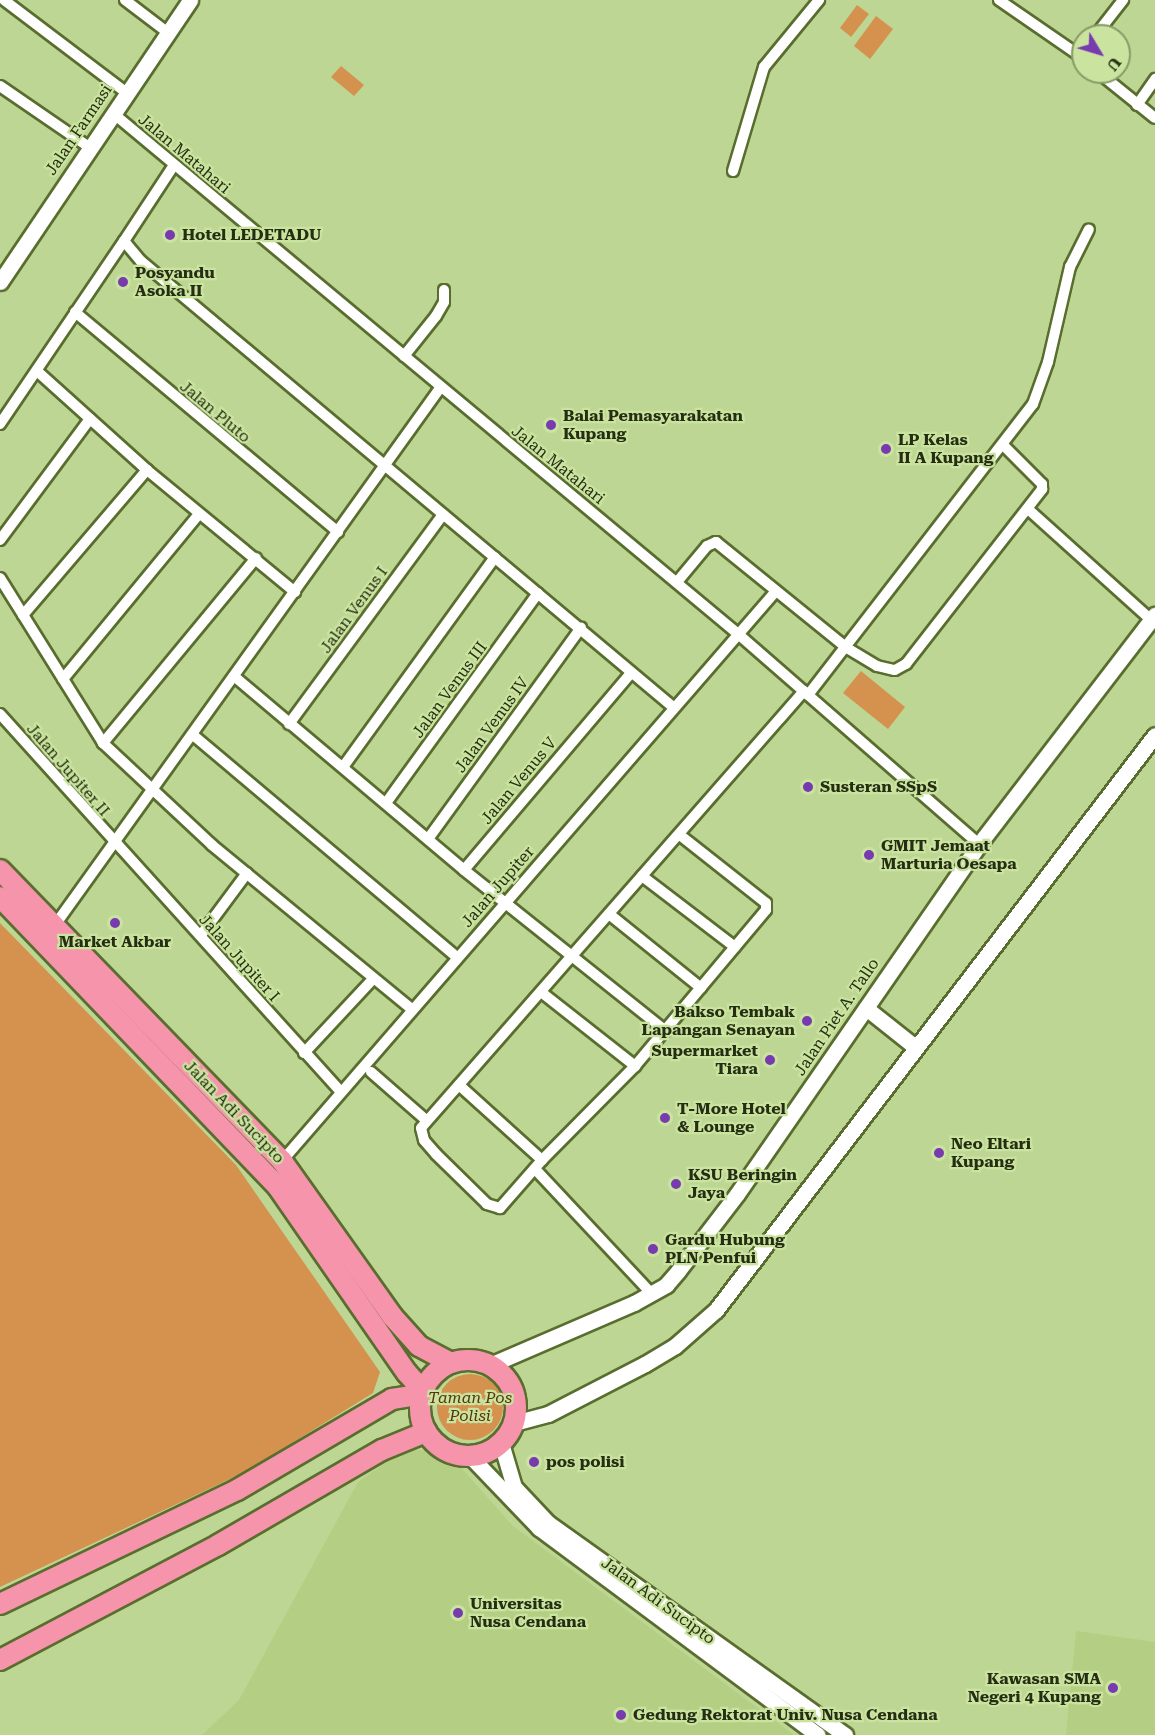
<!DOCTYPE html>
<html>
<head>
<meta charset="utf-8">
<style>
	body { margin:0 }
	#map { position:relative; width:1155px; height:1735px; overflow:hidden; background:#bdd693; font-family:"Roboto Serif",serif }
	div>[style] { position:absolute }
	.built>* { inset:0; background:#b4cf84 }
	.green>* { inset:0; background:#d4924e }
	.round { border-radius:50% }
	.roads { filter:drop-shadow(2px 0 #596d2e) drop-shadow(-2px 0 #596d2e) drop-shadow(0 2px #596d2e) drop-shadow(0 -2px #596d2e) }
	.street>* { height:10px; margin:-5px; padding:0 5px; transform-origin:5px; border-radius:5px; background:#fff }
	.secondary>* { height:15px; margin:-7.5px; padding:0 7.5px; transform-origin:7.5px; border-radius:7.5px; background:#fff }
	.highway>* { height:20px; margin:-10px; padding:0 10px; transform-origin:10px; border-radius:10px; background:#f594ab }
	.highway>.ring { margin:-10px; padding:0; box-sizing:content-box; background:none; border:20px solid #f594ab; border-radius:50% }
	.dots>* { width:16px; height:16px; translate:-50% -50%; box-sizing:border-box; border:3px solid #cae39f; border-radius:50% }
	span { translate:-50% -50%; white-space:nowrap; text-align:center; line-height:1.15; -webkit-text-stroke:4.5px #cae39f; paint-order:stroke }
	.street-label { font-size:16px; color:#252e13 }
	.poi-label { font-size:16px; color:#252e13; font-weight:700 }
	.left { translate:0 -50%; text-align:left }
	.right { translate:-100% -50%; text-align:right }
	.park-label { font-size:16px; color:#58350d; font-style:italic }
	.north { position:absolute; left:1071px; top:24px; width:60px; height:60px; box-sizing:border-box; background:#cae39f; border:2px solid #889b67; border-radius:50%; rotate:128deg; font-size:16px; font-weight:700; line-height:24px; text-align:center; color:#252e13 }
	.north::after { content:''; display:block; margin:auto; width:21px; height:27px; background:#773aaf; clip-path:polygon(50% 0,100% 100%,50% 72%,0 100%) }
</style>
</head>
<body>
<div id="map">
	<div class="built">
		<div style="clip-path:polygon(405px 1449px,427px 1451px,457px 1463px,513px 1526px,794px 1735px,202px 1735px,239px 1700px,358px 1482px)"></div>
		<div style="clip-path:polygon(1076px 1631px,1155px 1642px,1155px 1735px,1066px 1735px)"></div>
	</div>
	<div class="green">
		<div style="clip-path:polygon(857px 5px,869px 14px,851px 37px,840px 28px)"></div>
		<div style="clip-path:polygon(876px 16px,893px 29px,870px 59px,854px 46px)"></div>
		<div style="clip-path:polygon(341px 66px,364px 85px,354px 96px,331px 77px)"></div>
		<div style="clip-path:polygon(861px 671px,905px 707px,888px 729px,843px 693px)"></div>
		<div style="clip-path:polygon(0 923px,236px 1165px,380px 1372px,373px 1393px,245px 1472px,0 1587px)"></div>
		<div class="round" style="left:437px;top:1374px;width:66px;height:66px"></div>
	</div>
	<div class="roads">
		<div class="street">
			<div style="left:4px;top:0;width:154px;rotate:37.1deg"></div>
			<div style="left:125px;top:0;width:53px;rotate:37.3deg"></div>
			<div style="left:999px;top:0;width:102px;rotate:34.6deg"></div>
			<div style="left:1095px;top:36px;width:46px;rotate:-52.1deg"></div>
			<div style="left:1098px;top:72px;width:73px;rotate:38.9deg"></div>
			<div style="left:0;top:86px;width:108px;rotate:34.4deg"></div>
			<div style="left:1137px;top:105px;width:32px;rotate:-55deg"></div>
			<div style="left:114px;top:114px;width:811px;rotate:39.8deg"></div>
			<div style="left:737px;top:633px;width:321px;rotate:41.1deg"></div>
			<div style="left:174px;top:165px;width:91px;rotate:123.3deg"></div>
			<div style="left:124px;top:241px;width:26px;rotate:50deg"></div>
			<div style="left:141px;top:261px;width:694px;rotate:39.97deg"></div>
			<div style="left:733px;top:171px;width:109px;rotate:-73.4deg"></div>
			<div style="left:764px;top:67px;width:87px;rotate:-50.6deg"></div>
			<div style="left:75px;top:312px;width:343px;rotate:39.9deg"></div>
			<div style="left:404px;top:356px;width:51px;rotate:-51.3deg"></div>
			<div style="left:436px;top:316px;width:16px;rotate:-60deg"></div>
			<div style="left:444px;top:302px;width:12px;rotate:-90deg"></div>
			<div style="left:37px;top:371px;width:148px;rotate:42deg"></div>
			<div style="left:147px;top:470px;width:192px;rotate:39.5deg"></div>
			<div style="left:0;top:424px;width:221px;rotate:-55.9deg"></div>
			<div style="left:1029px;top:510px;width:164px;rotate:42deg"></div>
			<div style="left:0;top:540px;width:151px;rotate:-53.4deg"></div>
			<div style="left:0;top:578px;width:195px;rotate:58deg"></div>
			<div style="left:103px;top:743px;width:149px;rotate:43.1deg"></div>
			<div style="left:212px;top:845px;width:259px;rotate:39.4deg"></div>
			<div style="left:677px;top:582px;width:47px;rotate:-50.2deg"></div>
			<div style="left:707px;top:546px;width:10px;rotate:-24deg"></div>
			<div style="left:716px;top:542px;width:169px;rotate:39deg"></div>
			<div style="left:847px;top:648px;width:35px;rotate:31deg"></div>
			<div style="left:877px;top:666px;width:18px;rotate:13deg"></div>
			<div style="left:895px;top:670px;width:13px;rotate:-29deg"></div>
			<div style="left:906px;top:664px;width:222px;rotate:-52.1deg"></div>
			<div style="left:1042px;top:489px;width:5px;rotate:-90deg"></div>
			<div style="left:1042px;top:484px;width:54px;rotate:-135deg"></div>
			<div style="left:23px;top:615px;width:191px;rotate:-49.5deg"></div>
			<div style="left:631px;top:673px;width:258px;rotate:130.3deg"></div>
			<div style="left:464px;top:870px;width:258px;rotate:38.6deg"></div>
			<div style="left:235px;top:677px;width:299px;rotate:40.1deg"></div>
			<div style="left:63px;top:679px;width:214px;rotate:-50.5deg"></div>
			<div style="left:808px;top:695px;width:368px;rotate:-52.3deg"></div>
			<div style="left:1033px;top:404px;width:45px;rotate:-70.3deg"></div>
			<div style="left:1048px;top:362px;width:98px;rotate:-77deg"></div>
			<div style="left:1070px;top:267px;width:42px;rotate:-63.4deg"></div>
			<div style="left:0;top:714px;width:509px;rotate:47.95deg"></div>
			<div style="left:289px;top:724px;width:260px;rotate:-53.7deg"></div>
			<div style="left:193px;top:735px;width:345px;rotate:40.1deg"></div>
			<div style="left:103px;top:743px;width:240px;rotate:-50.4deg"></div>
			<div style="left:343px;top:767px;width:259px;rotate:-54.1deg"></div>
			<div style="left:386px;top:803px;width:259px;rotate:-54.1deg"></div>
			<div style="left:428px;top:839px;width:261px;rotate:-54.1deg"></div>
			<div style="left:642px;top:876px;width:117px;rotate:37.4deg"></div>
			<div style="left:609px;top:914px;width:118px;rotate:38.8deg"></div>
			<div style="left:55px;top:925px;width:661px;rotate:-54.36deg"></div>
			<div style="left:201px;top:935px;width:77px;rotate:-53.4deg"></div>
			<div style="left:541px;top:992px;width:120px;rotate:38.2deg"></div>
			<div style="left:304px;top:1053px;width:101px;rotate:-47deg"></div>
			<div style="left:371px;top:1072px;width:73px;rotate:41.1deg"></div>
			<div style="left:459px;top:1085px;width:112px;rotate:42.1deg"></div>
			<div style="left:542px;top:1160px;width:64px;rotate:131.2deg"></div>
			<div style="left:500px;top:1208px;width:14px;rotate:-163deg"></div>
			<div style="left:487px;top:1204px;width:71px;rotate:-135.6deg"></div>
			<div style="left:436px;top:1154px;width:18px;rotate:-131deg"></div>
			<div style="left:424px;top:1140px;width:12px;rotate:-104deg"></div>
			<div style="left:421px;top:1128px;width:581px;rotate:-48.77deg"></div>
			<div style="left:542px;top:1160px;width:132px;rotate:-45.3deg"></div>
			<div style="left:635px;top:1066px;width:204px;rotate:-50deg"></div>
			<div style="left:766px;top:910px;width:7px;rotate:-90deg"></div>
			<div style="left:766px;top:903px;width:110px;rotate:-141.7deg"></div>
			<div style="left:282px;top:1161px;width:754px;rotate:-49.09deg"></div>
			<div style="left:535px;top:1169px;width:171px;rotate:46.9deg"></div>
		</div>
		<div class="secondary">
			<div style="left:0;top:282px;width:340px;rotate:-56deg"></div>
			<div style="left:866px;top:1008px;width:63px;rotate:38.5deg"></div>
			<div style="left:490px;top:1365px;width:157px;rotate:-23.3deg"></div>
			<div style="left:634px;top:1303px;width:37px;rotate:-29deg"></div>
			<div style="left:666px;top:1285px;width:18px;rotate:-49deg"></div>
			<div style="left:678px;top:1271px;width:97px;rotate:-52.5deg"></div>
			<div style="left:737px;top:1194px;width:426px;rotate:-55.3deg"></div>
			<div style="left:979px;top:844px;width:289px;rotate:-52.5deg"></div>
			<div style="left:514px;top:1423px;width:35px;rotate:-15deg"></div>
			<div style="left:548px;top:1414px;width:109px;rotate:-27.3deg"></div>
			<div style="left:645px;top:1364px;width:35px;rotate:-31deg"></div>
			<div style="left:675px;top:1346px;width:55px;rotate:-41.3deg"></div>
			<div style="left:716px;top:1310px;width:723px;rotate:-52.64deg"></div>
			<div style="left:501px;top:1443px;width:46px;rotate:73.5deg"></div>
			<div style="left:514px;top:1487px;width:50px;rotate:46.6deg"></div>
			<div style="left:548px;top:1523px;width:365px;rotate:35.5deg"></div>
			<div style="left:470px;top:1456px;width:100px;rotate:46.2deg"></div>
			<div style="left:539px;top:1528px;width:347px;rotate:36.6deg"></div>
		</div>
		<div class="highway">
			<div style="left:0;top:870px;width:405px;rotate:45.9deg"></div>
			<div style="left:282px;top:1161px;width:190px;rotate:54.6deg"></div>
			<div style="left:392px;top:1316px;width:40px;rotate:48deg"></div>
			<div style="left:419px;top:1346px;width:36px;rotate:28deg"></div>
			<div style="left:0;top:897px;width:402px;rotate:46.2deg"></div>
			<div style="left:278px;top:1187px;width:226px;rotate:55.3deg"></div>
			<div style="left:407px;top:1373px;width:24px;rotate:48deg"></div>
			<div class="ring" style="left:420px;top:1360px;width:76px;height:76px"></div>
			<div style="left:0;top:1604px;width:263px;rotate:-25.7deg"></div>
			<div style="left:237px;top:1490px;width:180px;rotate:-30.4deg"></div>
			<div style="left:392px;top:1399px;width:30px;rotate:-9deg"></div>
			<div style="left:0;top:1660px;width:246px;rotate:-27.8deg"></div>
			<div style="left:218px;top:1545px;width:190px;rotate:-30.1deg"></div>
			<div style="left:382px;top:1450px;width:48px;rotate:-22.2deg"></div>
		</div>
	</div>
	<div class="dots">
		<div style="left:170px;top:235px;background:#773aaf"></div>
		<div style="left:123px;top:282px;background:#773aaf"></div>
		<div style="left:551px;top:425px;background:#773aaf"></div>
		<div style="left:886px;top:449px;background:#773aaf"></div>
		<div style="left:808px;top:787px;background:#773aaf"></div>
		<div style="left:869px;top:855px;background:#773aaf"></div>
		<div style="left:115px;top:923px;background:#773aaf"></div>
		<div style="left:807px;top:1021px;background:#773aaf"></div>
		<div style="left:770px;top:1060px;background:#773aaf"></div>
		<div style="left:665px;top:1118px;background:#773aaf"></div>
		<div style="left:939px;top:1153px;background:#773aaf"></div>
		<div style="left:676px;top:1184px;background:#773aaf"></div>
		<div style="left:653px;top:1249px;background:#773aaf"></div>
		<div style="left:534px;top:1462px;background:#773aaf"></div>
		<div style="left:458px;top:1613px;background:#773aaf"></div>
		<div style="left:1113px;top:1688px;background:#773aaf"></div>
		<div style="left:621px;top:1715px;background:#773aaf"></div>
	</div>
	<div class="street-label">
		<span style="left:79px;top:130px;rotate:-56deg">Jalan Farmasi</span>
		<span style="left:184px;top:154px;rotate:40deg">Jalan Matahari</span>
		<span style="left:215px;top:412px;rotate:40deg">Jalan Pluto</span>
		<span style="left:558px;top:465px;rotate:39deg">Jalan Matahari</span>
		<span style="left:354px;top:610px;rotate:-54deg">Jalan Venus I</span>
		<span style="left:450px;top:690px;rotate:-54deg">Jalan Venus III</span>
		<span style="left:492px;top:725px;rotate:-54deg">Jalan Venus IV</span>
		<span style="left:68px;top:770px;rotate:49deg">Jalan Jupiter II</span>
		<span style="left:519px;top:781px;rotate:-50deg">Jalan Venus V</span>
		<span style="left:498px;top:887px;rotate:-49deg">Jalan Jupiter</span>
		<span style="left:239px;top:958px;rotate:48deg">Jalan Jupiter I</span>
		<span style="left:837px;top:1017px;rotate:-56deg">Jalan Piet A. Tallo</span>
		<span style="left:234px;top:1112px;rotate:46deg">Jalan Adi Sucipto</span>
		<span style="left:658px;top:1601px;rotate:36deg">Jalan Adi Sucipto</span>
	</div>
	<div class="poi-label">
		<span class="left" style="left:182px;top:235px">Hotel LEDETADU</span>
		<span class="left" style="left:135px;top:282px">Posyandu<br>Asoka II</span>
		<span class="left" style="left:563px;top:425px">Balai Pemasyarakatan<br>Kupang</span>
		<span class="left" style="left:898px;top:449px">LP Kelas<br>II A Kupang</span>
		<span class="left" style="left:820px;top:787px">Susteran SSpS</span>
		<span class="left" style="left:881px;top:855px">GMIT Jemaat<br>Marturia Oesapa</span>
		<span style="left:115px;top:942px">Market Akbar</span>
		<span class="right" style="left:795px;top:1021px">Bakso Tembak<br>Lapangan Senayan</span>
		<span class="right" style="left:758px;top:1060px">Supermarket<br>Tiara</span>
		<span class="left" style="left:677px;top:1118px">T-More Hotel<br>&amp; Lounge</span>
		<span class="left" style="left:951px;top:1153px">Neo Eltari<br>Kupang</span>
		<span class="left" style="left:688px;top:1184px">KSU Beringin<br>Jaya</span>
		<span class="left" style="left:665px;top:1249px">Gardu Hubung<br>PLN Penfui</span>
		<span class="left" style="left:546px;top:1462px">pos polisi</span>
		<span class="left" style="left:470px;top:1613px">Universitas<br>Nusa Cendana</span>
		<span class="right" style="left:1101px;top:1688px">Kawasan SMA<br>Negeri 4 Kupang</span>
		<span class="left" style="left:633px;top:1715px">Gedung Rektorat Univ. Nusa Cendana</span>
	</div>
	<div class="park-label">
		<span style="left:470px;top:1407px">Taman Pos<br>Polisi</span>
	</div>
	<div class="north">U</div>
</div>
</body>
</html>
